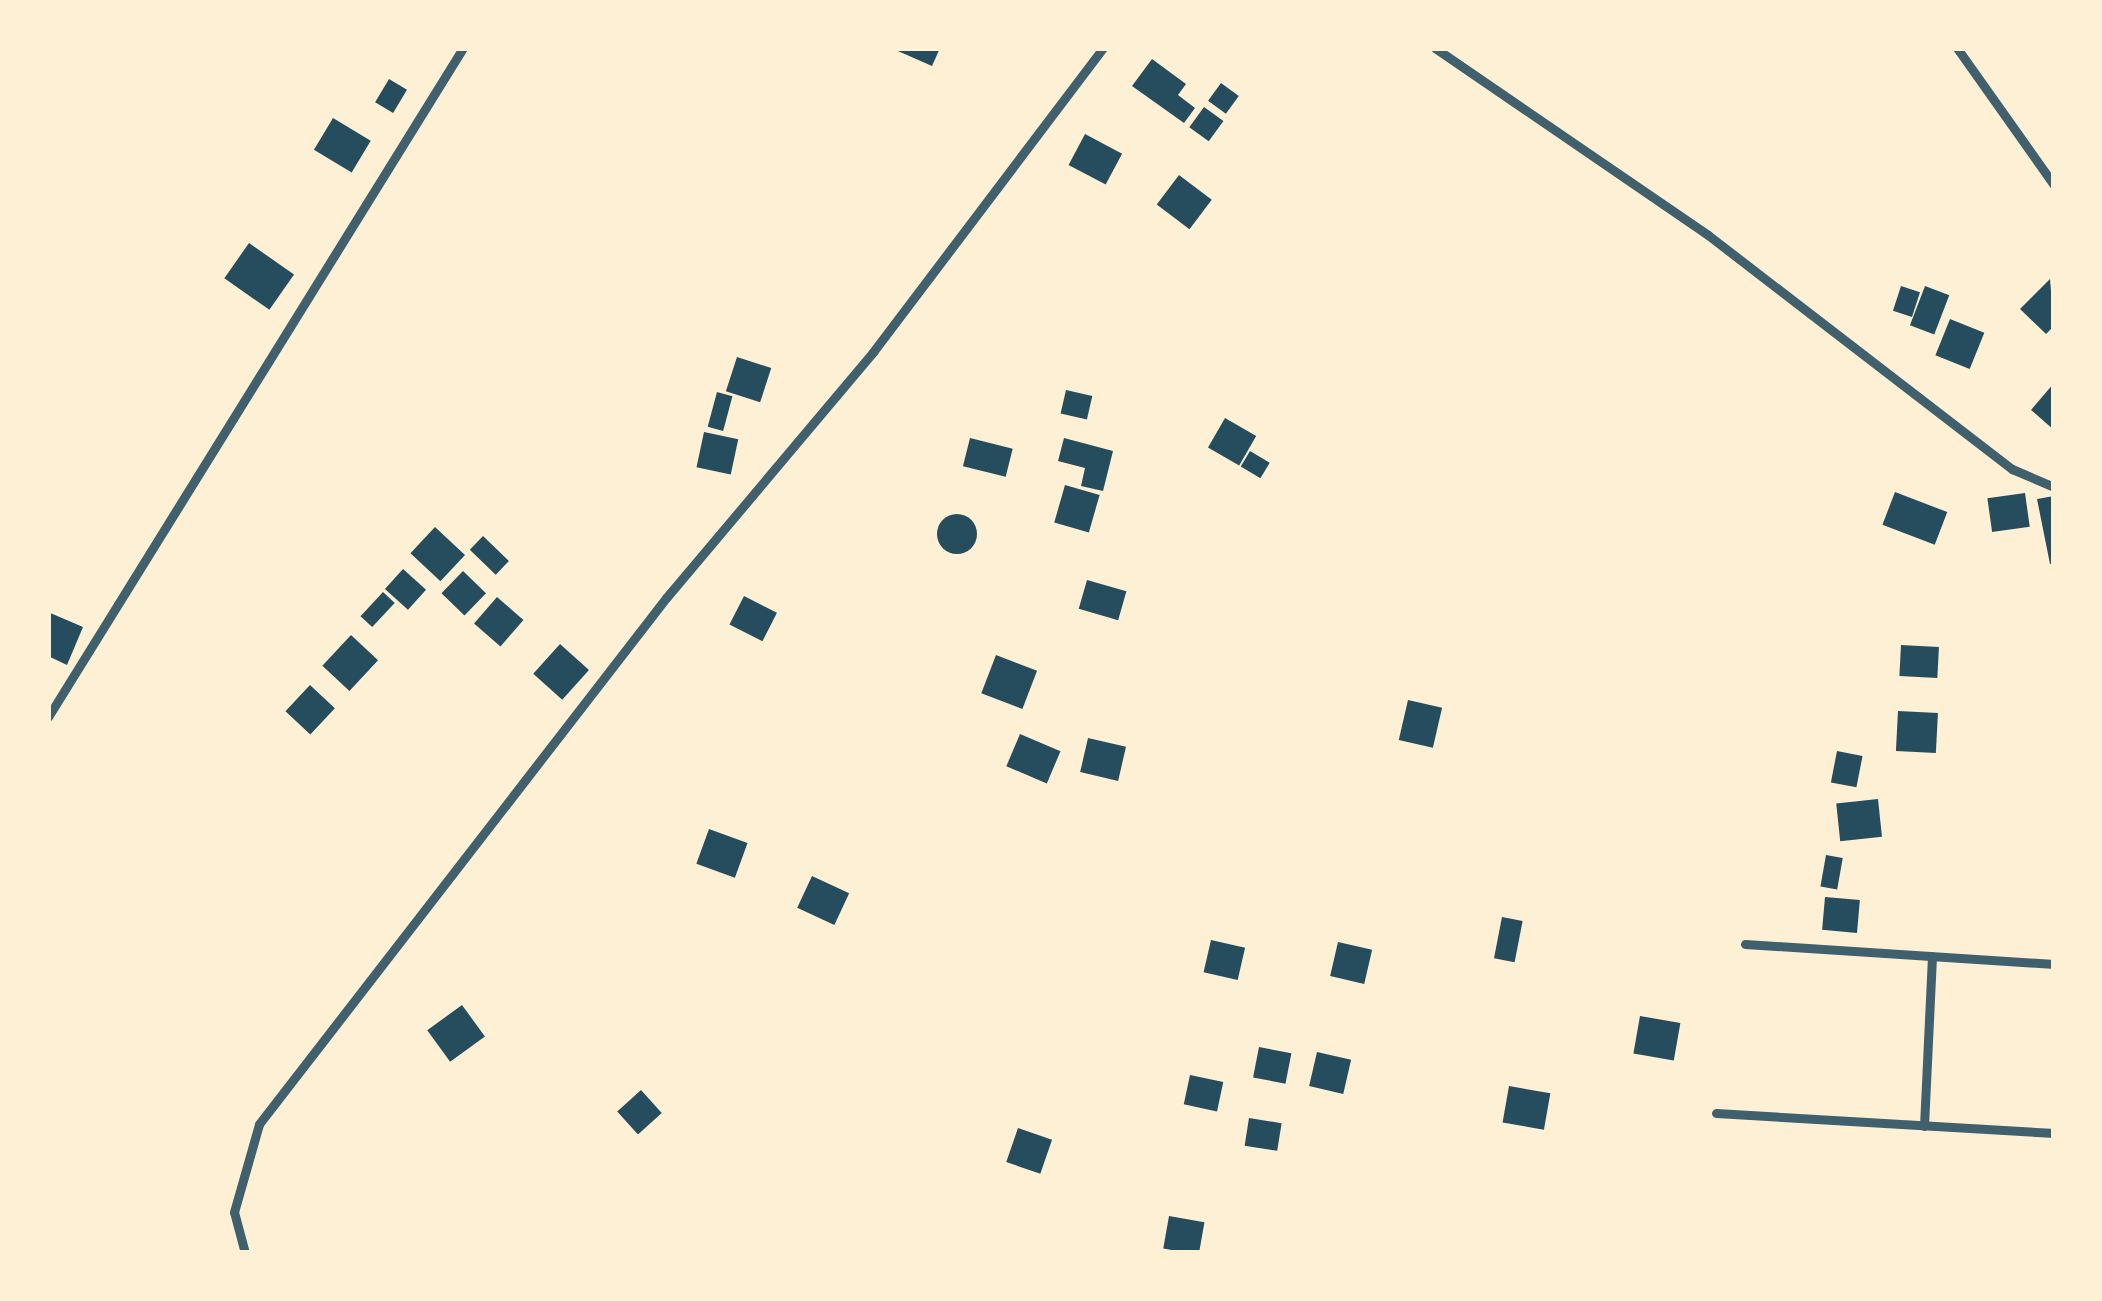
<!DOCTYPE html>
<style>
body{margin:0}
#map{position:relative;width:2102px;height:1301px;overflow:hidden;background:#fdf0d5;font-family:Lato,sans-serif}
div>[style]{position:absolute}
.building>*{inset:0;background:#264d5e;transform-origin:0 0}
.round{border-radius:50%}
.minor>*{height:9px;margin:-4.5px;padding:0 4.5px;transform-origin:4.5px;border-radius:4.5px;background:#3f606c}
span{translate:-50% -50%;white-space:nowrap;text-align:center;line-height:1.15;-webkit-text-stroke:10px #fdf0d5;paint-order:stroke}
.frame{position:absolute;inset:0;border:51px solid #fdf0d5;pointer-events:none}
</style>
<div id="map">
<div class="building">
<i style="clip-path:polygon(891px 48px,940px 48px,932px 66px)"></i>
<i style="clip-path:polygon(1152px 59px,1186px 84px,1178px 95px,1195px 108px,1184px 123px,1132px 86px)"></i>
<i style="left:389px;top:79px;width:21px;height:27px;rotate:31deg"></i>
<i style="left:1221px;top:83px;width:22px;height:22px;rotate:36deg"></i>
<i style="left:1204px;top:107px;width:24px;height:25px;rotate:36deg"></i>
<i style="left:333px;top:118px;width:44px;height:37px;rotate:31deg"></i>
<i style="left:1085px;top:134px;width:42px;height:35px;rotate:28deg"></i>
<i style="left:1179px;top:175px;width:41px;height:37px;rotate:37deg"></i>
<i style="left:249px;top:243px;width:55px;height:43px;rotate:35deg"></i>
<i style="clip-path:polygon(2050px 279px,2054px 326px,2046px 334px,2020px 309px)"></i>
<i style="left:1901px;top:286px;width:20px;height:26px;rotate:18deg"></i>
<i style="left:1925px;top:286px;width:26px;height:42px;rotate:21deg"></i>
<i style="left:1950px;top:319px;width:37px;height:39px;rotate:22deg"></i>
<i style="left:737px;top:357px;width:36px;height:36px;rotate:18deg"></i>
<i style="clip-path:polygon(2054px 383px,2054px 430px,2031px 410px)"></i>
<i style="left:1066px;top:390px;width:27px;height:24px;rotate:13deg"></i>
<i style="left:717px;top:392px;width:16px;height:36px;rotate:15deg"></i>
<i style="left:1225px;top:418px;width:36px;height:34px;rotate:30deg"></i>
<i style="left:704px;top:432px;width:35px;height:36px;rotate:12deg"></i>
<i style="left:970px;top:438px;width:44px;height:29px;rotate:14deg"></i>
<i style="clip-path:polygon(1064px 438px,1113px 451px,1103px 491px,1081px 486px,1085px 468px,1058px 461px)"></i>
<i style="left:1250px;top:451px;width:23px;height:18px;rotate:31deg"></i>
<i style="left:1065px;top:485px;width:36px;height:39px;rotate:16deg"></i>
<i style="left:1895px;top:492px;width:56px;height:35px;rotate:21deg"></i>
<i style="left:2025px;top:493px;width:34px;height:38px;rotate:82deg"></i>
<i style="clip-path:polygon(2054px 496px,2054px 563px,2050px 564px,2037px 499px)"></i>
<i class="round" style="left:937px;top:514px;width:40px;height:40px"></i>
<i style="left:435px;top:527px;width:41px;height:36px;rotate:43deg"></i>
<i style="left:483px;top:536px;width:36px;height:19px;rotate:44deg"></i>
<i style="left:403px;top:569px;width:31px;height:27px;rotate:42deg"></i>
<i style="left:463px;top:571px;width:32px;height:31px;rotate:44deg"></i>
<i style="left:1087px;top:580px;width:41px;height:30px;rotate:16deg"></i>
<i style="left:383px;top:592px;width:16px;height:33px;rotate:43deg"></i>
<i style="left:744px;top:596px;width:37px;height:32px;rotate:27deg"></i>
<i style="left:497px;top:597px;width:35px;height:35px;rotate:41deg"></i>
<i style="clip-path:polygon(48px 612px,83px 627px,67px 665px,48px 656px)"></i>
<i style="left:351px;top:635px;width:37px;height:42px;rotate:43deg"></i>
<i style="left:560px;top:644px;width:39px;height:40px;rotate:42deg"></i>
<i style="left:1901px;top:645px;width:38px;height:31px;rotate:3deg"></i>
<i style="left:996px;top:655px;width:44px;height:41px;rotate:21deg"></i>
<i style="left:310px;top:685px;width:34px;height:36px;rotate:43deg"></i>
<i style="left:1408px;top:700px;width:35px;height:41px;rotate:13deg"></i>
<i style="left:1898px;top:711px;width:40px;height:40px;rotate:3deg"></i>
<i style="left:1020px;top:734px;width:44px;height:35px;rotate:23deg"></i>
<i style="left:1088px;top:738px;width:39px;height:35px;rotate:13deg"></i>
<i style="left:1837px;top:751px;width:26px;height:32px;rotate:11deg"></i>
<i style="left:1878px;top:799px;width:38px;height:42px;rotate:84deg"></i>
<i style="left:709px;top:829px;width:41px;height:37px;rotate:20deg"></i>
<i style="left:1826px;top:855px;width:17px;height:32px;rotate:10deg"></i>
<i style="left:812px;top:876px;width:41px;height:35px;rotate:25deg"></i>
<i style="left:1825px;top:897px;width:35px;height:33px;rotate:5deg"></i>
<i style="left:1502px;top:917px;width:21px;height:42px;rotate:11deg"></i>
<i style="left:1211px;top:940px;width:35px;height:33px;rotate:13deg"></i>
<i style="left:1338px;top:942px;width:35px;height:35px;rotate:13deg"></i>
<i style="left:462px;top:1005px;width:39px;height:43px;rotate:54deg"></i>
<i style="left:1640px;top:1016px;width:41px;height:38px;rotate:10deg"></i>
<i style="left:1259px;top:1047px;width:33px;height:31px;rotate:11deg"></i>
<i style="left:1317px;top:1052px;width:35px;height:35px;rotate:13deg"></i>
<i style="left:1190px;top:1075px;width:34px;height:30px;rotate:12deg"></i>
<i style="left:1509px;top:1086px;width:42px;height:37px;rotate:10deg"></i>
<i style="left:641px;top:1090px;width:31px;height:32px;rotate:48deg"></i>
<i style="left:1249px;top:1118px;width:33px;height:28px;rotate:9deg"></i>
<i style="left:1018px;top:1128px;width:36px;height:36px;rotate:19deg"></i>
<i style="left:1169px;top:1216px;width:36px;height:33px;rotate:10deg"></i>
</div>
<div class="minor">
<i style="left:1435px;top:48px;width:331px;rotate:34.4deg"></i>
<i style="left:1708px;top:235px;width:384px;rotate:37.6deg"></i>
<i style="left:2012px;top:469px;width:46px;rotate:23.2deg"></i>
<i style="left:1957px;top:48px;width:168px;rotate:54.7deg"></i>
<i style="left:48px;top:717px;width:787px;rotate:-58.19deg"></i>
<i style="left:1745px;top:944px;width:310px;rotate:3.7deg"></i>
<i style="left:1716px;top:1113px;width:339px;rotate:3.4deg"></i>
<i style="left:1924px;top:1126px;width:170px;rotate:-87.3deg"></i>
<i style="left:245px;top:1253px;width:42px;rotate:-105deg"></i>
<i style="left:234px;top:1212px;width:91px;rotate:-74.1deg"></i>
<i style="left:259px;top:1124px;width:665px;rotate:-52.27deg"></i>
<i style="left:666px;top:598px;width:322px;rotate:-49.9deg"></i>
<i style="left:873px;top:352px;width:381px;rotate:-52.9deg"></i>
</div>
<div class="frame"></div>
</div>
